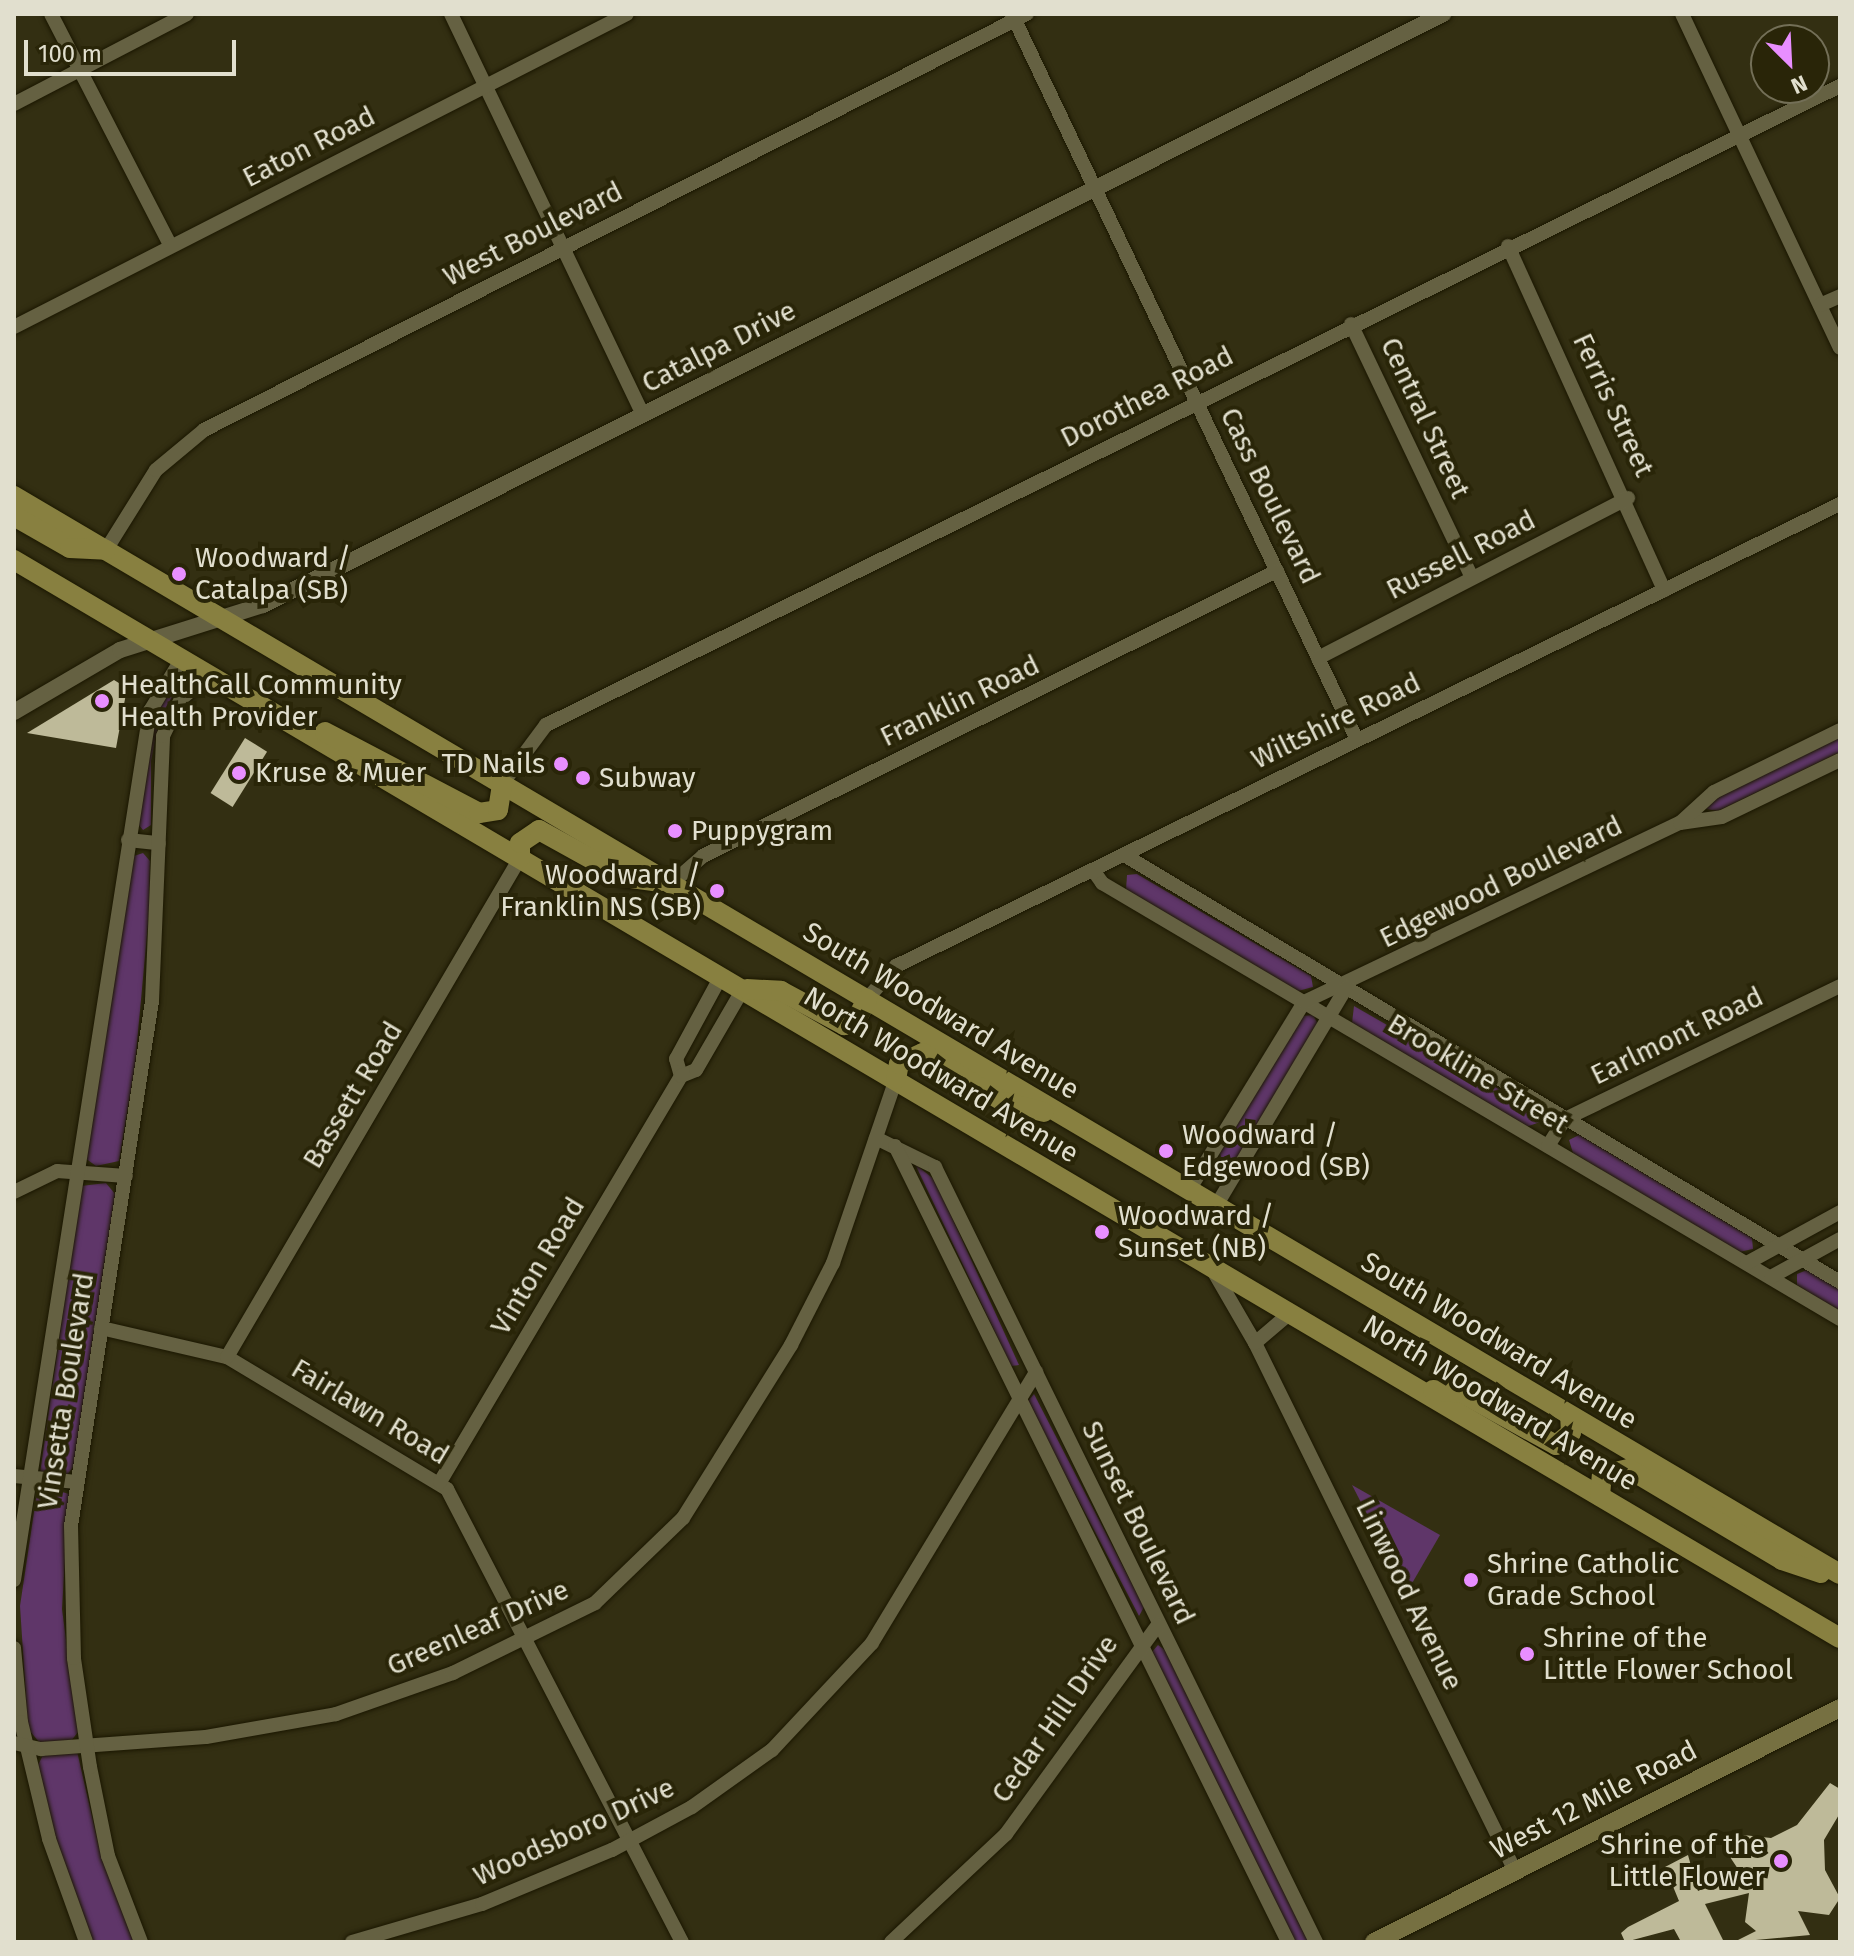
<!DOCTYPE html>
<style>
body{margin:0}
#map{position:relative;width:1854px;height:1956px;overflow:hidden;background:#332f12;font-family:"Fira Sans",sans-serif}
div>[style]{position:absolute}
.green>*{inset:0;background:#5f3669}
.building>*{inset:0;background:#beba99;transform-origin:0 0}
.roads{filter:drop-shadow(0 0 2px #1b1700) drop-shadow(0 0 2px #1b1700)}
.minor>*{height:14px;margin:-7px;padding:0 7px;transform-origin:7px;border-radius:7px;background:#656142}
.tertiary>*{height:16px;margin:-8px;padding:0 8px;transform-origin:8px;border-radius:8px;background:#656142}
.secondary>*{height:18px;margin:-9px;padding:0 9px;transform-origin:9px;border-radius:9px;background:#767041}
.primary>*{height:20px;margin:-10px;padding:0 10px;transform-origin:10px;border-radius:10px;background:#888040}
.dots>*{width:22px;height:22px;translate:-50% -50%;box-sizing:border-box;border:4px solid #292508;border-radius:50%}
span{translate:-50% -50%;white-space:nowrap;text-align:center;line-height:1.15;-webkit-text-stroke:8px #292508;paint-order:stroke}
.street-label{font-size:28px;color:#e1dfce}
.poi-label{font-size:28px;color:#e1dfce}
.left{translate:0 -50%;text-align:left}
.right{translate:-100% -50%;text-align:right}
.frame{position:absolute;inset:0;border:16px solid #e1dfce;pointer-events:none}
.north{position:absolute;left:1750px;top:24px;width:80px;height:80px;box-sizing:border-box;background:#292508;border:2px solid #736f57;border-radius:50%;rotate:156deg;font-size:22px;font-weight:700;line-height:32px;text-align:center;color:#e1dfce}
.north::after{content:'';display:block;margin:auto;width:28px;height:36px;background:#e88eff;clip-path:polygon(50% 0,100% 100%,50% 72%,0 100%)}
.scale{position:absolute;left:24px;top:40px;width:212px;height:36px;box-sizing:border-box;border:4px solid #e1dfce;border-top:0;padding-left:10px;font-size:24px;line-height:28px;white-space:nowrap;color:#e1dfce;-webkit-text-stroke:6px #292508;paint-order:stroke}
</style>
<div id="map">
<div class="green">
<i style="clip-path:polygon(167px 694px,172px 697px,160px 717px,151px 761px,151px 825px,143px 830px,138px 824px,157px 708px)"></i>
<i style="clip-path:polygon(1840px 737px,1840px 752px,1718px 811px,1706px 809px,1708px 801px)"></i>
<i style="clip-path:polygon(143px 853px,150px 861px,149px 913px,135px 1065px,119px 1161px,96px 1166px,85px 1158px,134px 856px)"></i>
<i style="clip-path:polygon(1137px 874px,1311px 976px,1313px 987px,1298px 991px,1126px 890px,1127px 875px)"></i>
<i style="clip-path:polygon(1354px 1006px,1535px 1110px,1540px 1122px,1526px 1127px,1352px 1023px)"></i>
<i style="clip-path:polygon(1313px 1015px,1318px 1024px,1236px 1161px,1223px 1165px,1220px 1153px,1301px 1016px)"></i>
<i style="clip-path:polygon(1579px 1135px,1752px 1238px,1753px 1249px,1739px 1252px,1573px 1153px,1569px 1140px)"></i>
<i style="clip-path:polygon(915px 1164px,935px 1180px,1019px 1365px,1011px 1366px)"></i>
<i style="clip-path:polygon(106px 1183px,115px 1194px,73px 1467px,67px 1475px,40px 1473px,81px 1186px)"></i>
<i style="clip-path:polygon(1807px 1270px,1840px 1290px,1840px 1312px,1797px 1285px,1797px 1274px)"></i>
<i style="clip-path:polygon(1034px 1394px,1144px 1607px,1139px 1616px,1027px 1402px)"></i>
<i style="clip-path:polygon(38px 1485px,69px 1494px,62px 1609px,78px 1732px,71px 1741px,40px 1743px,28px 1729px,20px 1606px)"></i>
<i style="clip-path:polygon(1352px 1485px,1440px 1535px,1407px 1592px)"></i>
<i style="clip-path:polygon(1158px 1645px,1165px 1650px,1309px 1942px,1293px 1942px,1151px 1653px)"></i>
<i style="clip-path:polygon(77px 1751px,99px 1847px,135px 1942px,90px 1942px,63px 1869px,36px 1769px,43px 1755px)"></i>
</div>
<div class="building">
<i style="clip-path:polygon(114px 680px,127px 688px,116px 748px,27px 733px)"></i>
<i style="left:245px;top:738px;width:26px;height:65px;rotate:32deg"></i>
<i style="clip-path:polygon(1830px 1783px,1840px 1789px,1840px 1813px,1824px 1840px,1825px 1870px,1840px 1898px,1829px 1915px,1798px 1911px,1810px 1935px,1734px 1942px,1756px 1931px,1745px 1922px,1749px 1893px,1705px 1904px,1724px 1942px,1680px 1940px,1674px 1929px,1625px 1942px,1621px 1933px,1628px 1927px,1679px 1901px,1665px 1867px,1688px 1855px,1698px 1891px,1740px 1872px,1730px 1857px,1743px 1835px,1771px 1838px,1797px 1825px)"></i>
</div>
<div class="roads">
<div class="minor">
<i style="left:51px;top:14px;width:261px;rotate:62.7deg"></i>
<i style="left:451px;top:14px;width:444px;rotate:64.4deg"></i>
<i style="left:1012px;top:14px;width:804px;rotate:64.58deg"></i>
<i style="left:1682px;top:14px;width:369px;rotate:64.7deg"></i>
<i style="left:14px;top:104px;width:195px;rotate:-27.5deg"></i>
<i style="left:1508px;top:246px;width:378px;rotate:65.6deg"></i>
<i style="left:1820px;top:305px;width:22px;rotate:-24deg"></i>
<i style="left:1351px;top:324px;width:281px;rotate:64.5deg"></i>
<i style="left:14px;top:327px;width:688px;rotate:-27.05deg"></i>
<i style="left:106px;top:550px;width:94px;rotate:-58deg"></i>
<i style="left:156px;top:470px;width:62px;rotate:-39.8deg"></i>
<i style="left:204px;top:430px;width:922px;rotate:-26.82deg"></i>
<i style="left:1318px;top:658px;width:349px;rotate:-27.3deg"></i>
<i style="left:502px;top:784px;width:74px;rotate:-53.3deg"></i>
<i style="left:546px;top:725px;width:1443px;rotate:-26.28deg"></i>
<i style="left:1680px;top:823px;width:42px;rotate:-8.1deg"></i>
<i style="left:1722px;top:817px;width:131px;rotate:-25.8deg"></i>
<i style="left:128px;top:840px;width:31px;rotate:6deg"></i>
<i style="left:1124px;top:855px;width:834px;rotate:30.81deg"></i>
<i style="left:1093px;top:870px;width:16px;rotate:55deg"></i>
<i style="left:1102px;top:883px;width:857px;rotate:30.57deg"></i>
<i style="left:671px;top:884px;width:43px;rotate:-41.2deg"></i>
<i style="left:703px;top:856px;width:641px;rotate:-26.41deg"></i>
<i style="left:867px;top:999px;width:44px;rotate:-48.7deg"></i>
<i style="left:896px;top:966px;width:1051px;rotate:-26.08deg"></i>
<i style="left:681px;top:1076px;width:18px;rotate:-106deg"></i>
<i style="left:676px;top:1059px;width:94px;rotate:-61.5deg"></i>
<i style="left:876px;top:1138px;width:66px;rotate:26.2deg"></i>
<i style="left:935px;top:1167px;width:864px;rotate:63.82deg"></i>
<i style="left:895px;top:1146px;width:888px;rotate:63.72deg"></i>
<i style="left:1548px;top:1146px;width:32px;rotate:-58deg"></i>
<i style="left:1565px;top:1119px;width:305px;rotate:-25.8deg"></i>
<i style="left:1189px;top:1190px;width:220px;rotate:-58.5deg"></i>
<i style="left:1304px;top:1002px;width:416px;rotate:-25.5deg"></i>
<i style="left:1680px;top:823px;width:46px;rotate:-42.4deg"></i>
<i style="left:1714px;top:792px;width:140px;rotate:-26.2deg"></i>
<i style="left:14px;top:1192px;width:48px;rotate:-26deg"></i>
<i style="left:57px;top:1171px;width:69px;rotate:4.1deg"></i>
<i style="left:1216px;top:1206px;width:254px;rotate:-59.2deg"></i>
<i style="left:1747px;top:1263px;width:106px;rotate:-28.7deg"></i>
<i style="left:1211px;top:1267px;width:88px;rotate:59.9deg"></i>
<i style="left:1255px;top:1343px;width:589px;rotate:63.78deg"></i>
<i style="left:1771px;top:1277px;width:79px;rotate:-28.8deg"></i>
<i style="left:101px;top:1328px;width:129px;rotate:13deg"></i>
<i style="left:227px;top:1357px;width:257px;rotate:31deg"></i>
<i style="left:447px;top:1489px;width:510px;rotate:62.58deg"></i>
<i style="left:1255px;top:1343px;width:46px;rotate:-40.6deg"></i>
<i style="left:227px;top:1357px;width:579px;rotate:-59.58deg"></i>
<i style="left:14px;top:1476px;width:63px;rotate:5.4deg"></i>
<i style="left:440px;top:1482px;width:472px;rotate:-59.3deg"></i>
<i style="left:681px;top:1076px;width:16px;rotate:-22deg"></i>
<i style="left:696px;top:1070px;width:94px;rotate:-59.9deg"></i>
<i style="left:14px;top:1580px;width:880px;rotate:-81.11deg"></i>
<i style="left:150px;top:711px;width:63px;rotate:-58.6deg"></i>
<i style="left:14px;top:1648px;width:74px;rotate:84.6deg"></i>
<i style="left:21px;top:1722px;width:120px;rotate:76.5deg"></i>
<i style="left:49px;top:1839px;width:109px;rotate:70.2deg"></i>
<i style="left:14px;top:1743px;width:28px;rotate:13deg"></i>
<i style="left:41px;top:1749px;width:165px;rotate:-4.2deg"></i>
<i style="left:206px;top:1737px;width:132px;rotate:-10deg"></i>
<i style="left:336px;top:1714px;width:124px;rotate:-19.3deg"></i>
<i style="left:453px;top:1673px;width:158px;rotate:-26.2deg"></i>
<i style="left:595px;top:1603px;width:122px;rotate:-44deg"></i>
<i style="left:683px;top:1518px;width:204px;rotate:-58deg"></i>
<i style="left:791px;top:1345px;width:92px;rotate:-62.9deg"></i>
<i style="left:833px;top:1263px;width:194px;rotate:-71.1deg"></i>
<i style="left:141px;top:1942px;width:92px;rotate:-111deg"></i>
<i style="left:108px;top:1856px;width:91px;rotate:-101.4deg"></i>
<i style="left:90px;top:1767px;width:110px;rotate:-98.4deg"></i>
<i style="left:74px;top:1658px;width:132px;rotate:-91.3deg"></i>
<i style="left:71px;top:1526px;width:531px;rotate:-81.23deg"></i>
<i style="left:152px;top:1001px;width:265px;rotate:-87.6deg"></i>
<i style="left:163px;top:736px;width:41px;rotate:-64.1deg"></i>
<i style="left:181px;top:699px;width:39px;rotate:-40deg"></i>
<i style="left:352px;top:1942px;width:135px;rotate:-16.3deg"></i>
<i style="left:482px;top:1904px;width:141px;rotate:-22.6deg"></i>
<i style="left:612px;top:1850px;width:91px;rotate:-28.3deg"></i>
<i style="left:692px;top:1807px;width:98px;rotate:-35.5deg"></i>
<i style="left:772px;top:1750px;width:146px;rotate:-46.9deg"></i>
<i style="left:872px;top:1643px;width:317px;rotate:-58.8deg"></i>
<i style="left:891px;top:1942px;width:158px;rotate:-43.2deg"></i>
<i style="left:1006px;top:1834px;width:258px;rotate:-54deg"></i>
</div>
<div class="tertiary">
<i style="left:14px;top:712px;width:123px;rotate:-30.3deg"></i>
<i style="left:120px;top:650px;width:150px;rotate:-17.5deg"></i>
<i style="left:263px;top:605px;width:1320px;rotate:-26.6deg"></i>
</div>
<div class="secondary">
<i style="left:1374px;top:1942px;width:521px;rotate:-26.66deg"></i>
</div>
<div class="primary">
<i style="left:14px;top:496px;width:2120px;rotate:30.56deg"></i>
<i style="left:14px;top:516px;width:64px;rotate:29.7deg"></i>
<i style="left:70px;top:548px;width:36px;rotate:3deg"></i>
<i style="left:14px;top:560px;width:2120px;rotate:30.56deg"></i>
<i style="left:325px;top:732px;width:174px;rotate:27.7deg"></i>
<i style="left:479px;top:813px;width:19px;rotate:-9deg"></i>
<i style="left:498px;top:810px;width:26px;rotate:-81deg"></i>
<i style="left:520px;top:858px;width:15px;rotate:-90deg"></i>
<i style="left:520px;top:843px;width:23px;rotate:-34deg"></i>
<i style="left:539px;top:830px;width:97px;rotate:28.9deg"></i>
<i style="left:624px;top:877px;width:35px;rotate:8deg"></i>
<i style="left:747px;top:989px;width:34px;rotate:3deg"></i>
<i style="left:781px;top:991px;width:72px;rotate:28.4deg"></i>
<i style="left:844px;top:1025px;width:11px;rotate:-15deg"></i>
<i style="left:855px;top:1022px;width:26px;rotate:-62deg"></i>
<i style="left:896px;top:1079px;width:15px;rotate:-79deg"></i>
<i style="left:899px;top:1064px;width:26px;rotate:-25deg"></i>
<i style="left:923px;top:1053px;width:95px;rotate:31.2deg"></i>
<i style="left:1004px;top:1102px;width:41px;rotate:14deg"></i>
<i style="left:1433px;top:1390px;width:29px;rotate:6deg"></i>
<i style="left:1462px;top:1393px;width:107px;rotate:29deg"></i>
<i style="left:1556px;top:1445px;width:19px;rotate:-39deg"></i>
<i style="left:1571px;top:1433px;width:17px;rotate:-93deg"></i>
<i style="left:1600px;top:1496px;width:21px;rotate:-85deg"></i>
<i style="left:1602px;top:1475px;width:28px;rotate:-13deg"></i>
<i style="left:1629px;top:1469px;width:178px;rotate:30.7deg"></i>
<i style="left:1782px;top:1560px;width:41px;rotate:18.4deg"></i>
</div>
</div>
<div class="dots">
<i style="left:179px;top:574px;background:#e88eff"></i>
<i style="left:102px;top:701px;background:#e88eff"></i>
<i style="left:561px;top:764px;background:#e88eff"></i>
<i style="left:239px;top:773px;background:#e88eff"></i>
<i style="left:583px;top:778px;background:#e88eff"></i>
<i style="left:675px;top:831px;background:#e88eff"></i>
<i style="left:717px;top:891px;background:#e88eff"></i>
<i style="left:1166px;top:1151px;background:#e88eff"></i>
<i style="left:1102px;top:1232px;background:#e88eff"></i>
<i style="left:1471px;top:1580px;background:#e88eff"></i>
<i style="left:1527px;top:1654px;background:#e88eff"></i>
<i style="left:1781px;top:1861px;background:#e88eff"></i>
</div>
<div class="street-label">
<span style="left:309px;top:147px;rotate:-27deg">Eaton Road</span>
<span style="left:533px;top:234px;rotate:-27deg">West Boulevard</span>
<span style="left:719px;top:347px;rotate:-27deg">Catalpa Drive</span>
<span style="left:1147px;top:397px;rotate:-27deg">Dorothea Road</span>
<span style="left:1613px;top:405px;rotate:65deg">Ferris Street</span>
<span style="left:1425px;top:418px;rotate:65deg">Central Street</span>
<span style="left:1270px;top:496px;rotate:64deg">Cass Boulevard</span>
<span style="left:1461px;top:555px;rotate:-27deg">Russell Road</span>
<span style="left:960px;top:701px;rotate:-26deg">Franklin Road</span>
<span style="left:1336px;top:721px;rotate:-26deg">Wiltshire Road</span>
<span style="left:1501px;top:882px;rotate:-26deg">Edgewood Boulevard</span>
<span style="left:941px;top:1011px;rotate:31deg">South Woodward Avenue</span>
<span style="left:1677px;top:1036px;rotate:-26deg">Earlmont Road</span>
<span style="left:1478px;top:1074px;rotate:31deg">Brookline Street</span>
<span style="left:941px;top:1075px;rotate:31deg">North Woodward Avenue</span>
<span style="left:353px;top:1095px;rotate:-59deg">Bassett Road</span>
<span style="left:538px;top:1266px;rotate:-59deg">Vinton Road</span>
<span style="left:1499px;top:1341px;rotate:31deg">South Woodward Avenue</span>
<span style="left:66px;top:1391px;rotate:-81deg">Vinsetta Boulevard</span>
<span style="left:1500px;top:1403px;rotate:31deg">North Woodward Avenue</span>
<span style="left:370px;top:1412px;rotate:31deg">Fairlawn Road</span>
<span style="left:1138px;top:1523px;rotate:64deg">Sunset Boulevard</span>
<span style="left:1409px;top:1595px;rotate:64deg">Linwood Avenue</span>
<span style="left:478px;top:1628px;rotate:-24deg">Greenleaf Drive</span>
<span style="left:1055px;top:1719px;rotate:-55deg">Cedar Hill Drive</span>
<span style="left:1594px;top:1800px;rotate:-27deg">West 12 Mile Road</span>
<span style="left:574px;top:1832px;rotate:-25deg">Woodsboro Drive</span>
</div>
<div class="poi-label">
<span class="left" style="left:195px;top:574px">Woodward /<br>Catalpa (SB)</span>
<span class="left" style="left:120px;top:701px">HealthCall Community<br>Health Provider</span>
<span class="right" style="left:545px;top:764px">TD Nails</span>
<span class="left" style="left:255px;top:773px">Kruse &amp; Muer</span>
<span class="left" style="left:599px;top:778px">Subway</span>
<span class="left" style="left:691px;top:831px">Puppygram</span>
<span class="right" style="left:701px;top:891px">Woodward /<br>Franklin NS (SB)</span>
<span class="left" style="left:1182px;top:1151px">Woodward /<br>Edgewood (SB)</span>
<span class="left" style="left:1118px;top:1232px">Woodward /<br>Sunset (NB)</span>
<span class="left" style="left:1487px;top:1580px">Shrine Catholic<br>Grade School</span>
<span class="left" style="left:1543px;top:1654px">Shrine of the<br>Little Flower School</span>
<span class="right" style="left:1765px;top:1861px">Shrine of the<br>Little Flower</span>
</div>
<div class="frame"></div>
<div class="north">N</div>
<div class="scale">100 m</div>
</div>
